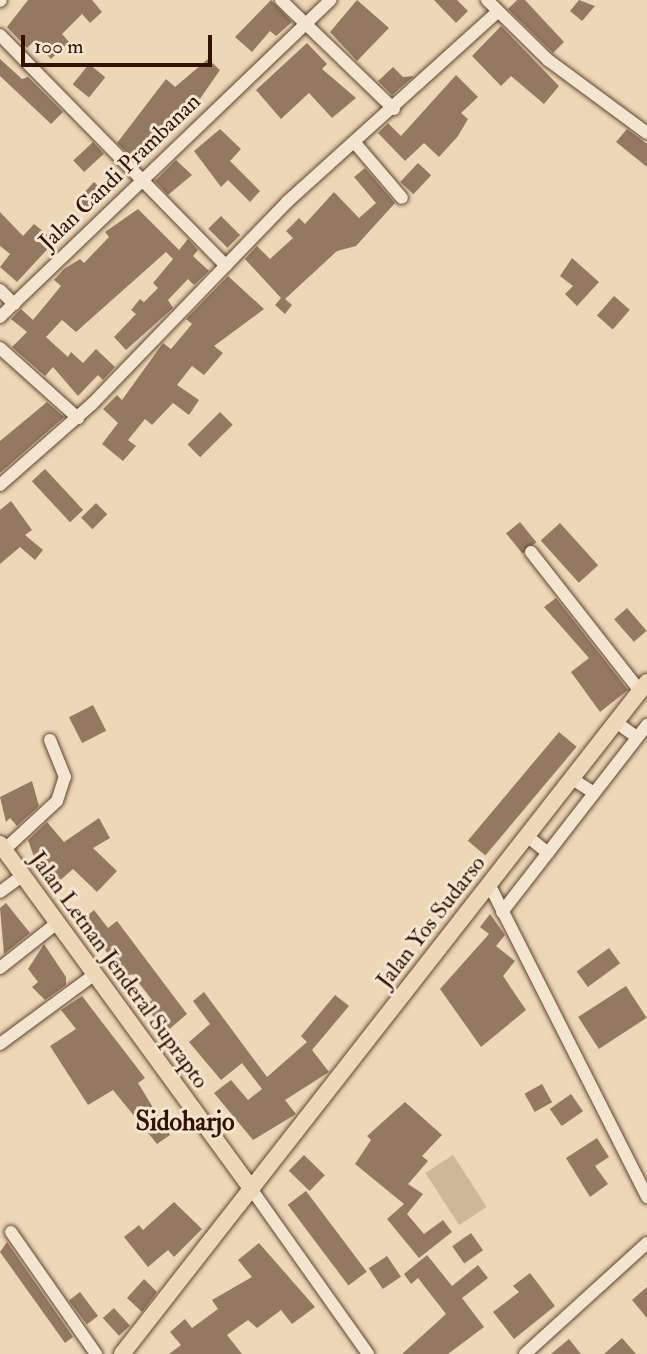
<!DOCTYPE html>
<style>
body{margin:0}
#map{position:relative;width:647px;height:1354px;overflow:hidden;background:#eed7b7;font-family:"IM FELL Double Pica",serif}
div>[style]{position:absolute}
.green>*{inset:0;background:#ceb698;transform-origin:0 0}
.building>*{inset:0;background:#947961;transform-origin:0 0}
.roads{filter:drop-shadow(0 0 2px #614430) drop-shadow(0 0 2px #614430)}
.minor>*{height:12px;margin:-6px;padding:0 6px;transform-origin:6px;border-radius:6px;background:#f4e5d0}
.major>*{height:16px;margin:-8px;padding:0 8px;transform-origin:8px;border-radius:8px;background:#eed7b7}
span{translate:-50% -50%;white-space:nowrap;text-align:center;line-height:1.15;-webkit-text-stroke:6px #f4e5d0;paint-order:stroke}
.street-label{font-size:23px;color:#321303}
.quarter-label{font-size:26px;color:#321303;font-weight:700}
.scale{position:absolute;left:21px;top:35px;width:191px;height:32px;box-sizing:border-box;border:4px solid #321303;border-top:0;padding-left:9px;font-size:21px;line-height:24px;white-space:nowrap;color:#321303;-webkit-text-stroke:5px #f4e5d0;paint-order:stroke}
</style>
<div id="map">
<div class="green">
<i style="left:453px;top:1155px;width:62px;height:33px;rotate:57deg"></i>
</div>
<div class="building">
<i style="clip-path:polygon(28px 0,92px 0,102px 12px,90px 23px,82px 14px,62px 34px,69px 42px,51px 59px,34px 41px,27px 48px,7px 27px)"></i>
<i style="clip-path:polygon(271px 0,292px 22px,276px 36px,270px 31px,252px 52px,235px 37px)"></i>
<i style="clip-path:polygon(357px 0,389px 28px,357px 61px,330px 32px)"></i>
<i style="clip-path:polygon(434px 0,457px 0,468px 11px,456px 23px)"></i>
<i style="clip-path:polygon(517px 0,525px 0,564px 42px,553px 53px,508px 9px)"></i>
<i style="clip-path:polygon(579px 0,595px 6px,582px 21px,570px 11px)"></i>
<i style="clip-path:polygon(501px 26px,559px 86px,544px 104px,511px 76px,501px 86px,472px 56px)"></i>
<i style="clip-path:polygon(307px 43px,327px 64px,322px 69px,356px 98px,332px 118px,309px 93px,281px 119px,256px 90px)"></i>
<i style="clip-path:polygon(0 59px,22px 79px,28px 77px,63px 112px,51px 124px,0 76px)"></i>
<i style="clip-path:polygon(208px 59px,220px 70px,195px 106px,138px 163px,117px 143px,166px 79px,175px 87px)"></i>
<i style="left:89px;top:64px;width:21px;height:26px;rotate:39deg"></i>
<i style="clip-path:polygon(393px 67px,403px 77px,414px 76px,392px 95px,378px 81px)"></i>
<i style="clip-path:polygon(456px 75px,478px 97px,461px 113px,468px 119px,458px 136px,439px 157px,424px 143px,405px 161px,378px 133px,388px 123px,401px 136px)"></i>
<i style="clip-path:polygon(220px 129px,241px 149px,230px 161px,260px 191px,250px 202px,228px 180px,221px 187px,194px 151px)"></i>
<i style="clip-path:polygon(627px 129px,647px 144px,647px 167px,616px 142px)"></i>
<i style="left:93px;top:142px;width:16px;height:27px;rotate:47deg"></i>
<i style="clip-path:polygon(176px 160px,192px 175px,168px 195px,155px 181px)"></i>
<i style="left:418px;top:163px;width:18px;height:26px;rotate:43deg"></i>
<i style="clip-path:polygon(365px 168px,395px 203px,356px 246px,337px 251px,285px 299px,292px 305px,285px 314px,275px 305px,281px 298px,245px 259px,257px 246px,270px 259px,293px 238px,286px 231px,299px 218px,305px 224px,334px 192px,359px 218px,376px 203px,354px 177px)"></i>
<i style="left:94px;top:182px;width:18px;height:29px;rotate:43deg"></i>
<i style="clip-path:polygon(138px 209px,179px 250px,188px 239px,198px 250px,193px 256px,209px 271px,194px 285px,188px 279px,168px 300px,173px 308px,126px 350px,114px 337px,136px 314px,131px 310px,140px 299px,144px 302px,158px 288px,153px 283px,173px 259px,166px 252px,76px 332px,62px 320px,46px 337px,68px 357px,71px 352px,83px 363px,96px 349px,115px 367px,103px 380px,98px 375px,78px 396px,53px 367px,45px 376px,12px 347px,27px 332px,11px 319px,21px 309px,33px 320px,61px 286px,54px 280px,64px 269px,80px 259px,84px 263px,109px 237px,105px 232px)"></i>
<i style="clip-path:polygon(0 212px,23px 236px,34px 224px,55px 241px,17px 282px,0 267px,10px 254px,0 246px)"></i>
<i style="left:221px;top:216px;width:27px;height:18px;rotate:45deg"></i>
<i style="clip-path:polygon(572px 258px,599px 282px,577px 306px,565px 294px,573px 286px,560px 276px)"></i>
<i style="clip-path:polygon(228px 276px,264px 309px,214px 346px,223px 353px,204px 375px,192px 366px,177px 385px,199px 400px,189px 415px,173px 403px,152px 425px,145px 419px,128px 440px,136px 446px,123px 461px,102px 444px,118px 423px,103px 409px,117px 395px,122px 400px,163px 343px,171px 349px,192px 324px,186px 319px)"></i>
<i style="left:614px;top:296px;width:21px;height:26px;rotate:41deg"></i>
<i style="clip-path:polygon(47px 402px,64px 417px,0 473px,0 441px)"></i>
<i style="left:220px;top:412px;width:18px;height:46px;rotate:45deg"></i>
<i style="left:45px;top:469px;width:56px;height:18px;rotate:47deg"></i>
<i style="clip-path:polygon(11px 501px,32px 530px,25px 535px,43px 550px,35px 560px,20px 547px,0 564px,0 510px)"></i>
<i style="left:96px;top:503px;width:16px;height:21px;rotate:45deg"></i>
<i style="left:520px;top:522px;width:26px;height:18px;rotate:51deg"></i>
<i style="left:560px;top:523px;width:57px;height:26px;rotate:48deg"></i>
<i style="clip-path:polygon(556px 598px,628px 690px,600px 712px,571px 672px,589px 658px,544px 607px)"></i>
<i style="left:627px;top:608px;width:30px;height:17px;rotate:49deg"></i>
<i style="left:93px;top:705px;width:29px;height:27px;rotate:63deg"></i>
<i style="left:559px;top:732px;width:23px;height:142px;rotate:40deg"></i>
<i style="clip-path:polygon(32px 781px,39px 806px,17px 826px,10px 818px,6px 822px,0 797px)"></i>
<i style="clip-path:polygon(99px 818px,110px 838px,93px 848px,117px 871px,97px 892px,73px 869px,56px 884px,35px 860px,28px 840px,47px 822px,64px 842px)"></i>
<i style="clip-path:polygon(6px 903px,30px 933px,4px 954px,0 908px)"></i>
<i style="clip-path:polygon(94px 910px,108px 928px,117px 921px,187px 1014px,166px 1032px,145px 1006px,152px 1000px,132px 974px,125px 979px,93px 932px,88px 937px,78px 924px)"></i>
<i style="clip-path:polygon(490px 914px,505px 935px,496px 946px,515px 961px,503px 976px,526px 1010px,481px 1047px,440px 989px,489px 934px,480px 927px)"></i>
<i style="clip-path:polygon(44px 944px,66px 977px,66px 985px,45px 1000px,32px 987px,38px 982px,28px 969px)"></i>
<i style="left:609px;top:948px;width:19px;height:40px;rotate:54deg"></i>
<i style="left:626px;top:986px;width:38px;height:57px;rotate:57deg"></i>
<i style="clip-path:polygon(204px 992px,267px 1077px,307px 1042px,301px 1036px,335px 995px,349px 1006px,312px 1050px,329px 1072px,285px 1100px,296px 1114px,253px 1140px,214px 1093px,231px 1080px,248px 1100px,262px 1089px,242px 1063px,221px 1080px,189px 1042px,210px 1024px,193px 1001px)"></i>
<i style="clip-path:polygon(82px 996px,145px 1078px,138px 1083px,170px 1135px,157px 1144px,113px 1090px,88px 1105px,50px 1046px,76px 1029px,61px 1010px)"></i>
<i style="left:542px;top:1084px;width:21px;height:20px;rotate:61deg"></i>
<i style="left:571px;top:1094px;width:21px;height:26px;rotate:55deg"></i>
<i style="clip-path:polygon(405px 1102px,442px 1135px,422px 1156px,428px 1161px,408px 1184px,423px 1194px,407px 1214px,424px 1234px,443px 1220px,452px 1232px,419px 1258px,387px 1219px,404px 1204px,355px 1164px,371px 1140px,367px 1136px)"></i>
<i style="clip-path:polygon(597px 1138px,609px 1157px,595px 1166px,608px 1184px,590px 1197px,566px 1158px)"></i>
<i style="left:304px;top:1155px;width:29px;height:22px;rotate:44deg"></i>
<i style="left:306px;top:1191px;width:101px;height:23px;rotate:53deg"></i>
<i style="clip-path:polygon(174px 1202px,202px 1229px,174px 1257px,168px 1250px,148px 1267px,124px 1237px,139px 1225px,143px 1230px)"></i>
<i style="left:471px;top:1233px;width:21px;height:23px;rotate:55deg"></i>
<i style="clip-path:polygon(7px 1242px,73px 1337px,65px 1343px,0 1252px)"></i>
<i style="clip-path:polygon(259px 1243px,315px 1307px,292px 1324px,281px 1310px,257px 1328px,248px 1320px,227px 1335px,242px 1354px,169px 1354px,181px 1345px,170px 1332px,185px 1319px,192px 1328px,218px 1309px,212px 1300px,252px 1277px,238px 1260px)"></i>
<i style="clip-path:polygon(427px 1255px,452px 1286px,478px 1265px,488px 1278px,462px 1298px,484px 1327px,448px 1354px,402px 1354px,446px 1314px,418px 1278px,411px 1284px,404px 1274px)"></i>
<i style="left:387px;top:1256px;width:25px;height:22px;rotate:56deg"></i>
<i style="clip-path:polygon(530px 1273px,555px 1306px,514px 1339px,493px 1312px,519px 1292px,513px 1286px)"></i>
<i style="clip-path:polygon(144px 1279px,157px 1292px,142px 1312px,127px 1298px)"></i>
<i style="clip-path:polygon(647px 1287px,647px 1318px,632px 1300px)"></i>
<i style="left:80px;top:1292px;width:30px;height:14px;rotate:53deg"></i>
<i style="left:114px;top:1308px;width:24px;height:15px;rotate:48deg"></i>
<i style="clip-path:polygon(622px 1338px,636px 1354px,604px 1354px)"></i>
<i style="clip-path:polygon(569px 1339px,581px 1354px,551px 1354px)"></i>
</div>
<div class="roads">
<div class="minor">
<i style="left:281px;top:0;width:157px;rotate:44deg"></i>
<i style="left:487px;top:0;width:86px;rotate:44.5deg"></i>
<i style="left:548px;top:60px;width:123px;rotate:36.4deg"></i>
<i style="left:0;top:1px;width:1px;rotate:-45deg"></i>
<i style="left:0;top:35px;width:323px;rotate:45.6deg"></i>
<i style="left:355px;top:143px;width:72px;rotate:49.5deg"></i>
<i style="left:0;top:290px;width:20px;rotate:45deg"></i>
<i style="left:0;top:317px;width:458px;rotate:-43.8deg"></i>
<i style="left:0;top:348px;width:105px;rotate:41.9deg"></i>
<i style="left:0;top:485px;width:123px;rotate:-41.4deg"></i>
<i style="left:92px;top:404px;width:281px;rotate:-46deg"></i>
<i style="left:287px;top:202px;width:283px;rotate:-42.1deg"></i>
<i style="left:531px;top:552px;width:177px;rotate:51.9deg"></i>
<i style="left:616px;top:722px;width:26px;rotate:36deg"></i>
<i style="left:571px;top:778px;width:27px;rotate:33deg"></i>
<i style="left:527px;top:836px;width:27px;rotate:39deg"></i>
<i style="left:4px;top:850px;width:72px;rotate:-42.8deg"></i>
<i style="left:57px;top:801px;width:25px;rotate:-72deg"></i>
<i style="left:65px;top:777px;width:40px;rotate:-112deg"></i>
<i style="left:489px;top:884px;width:351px;rotate:63.2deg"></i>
<i style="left:0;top:892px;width:29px;rotate:-36deg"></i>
<i style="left:502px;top:912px;width:237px;rotate:-52.2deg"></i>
<i style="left:0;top:968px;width:73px;rotate:-38.3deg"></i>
<i style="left:0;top:1044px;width:118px;rotate:-36.4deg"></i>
<i style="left:252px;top:1190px;width:201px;rotate:54.7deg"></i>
<i style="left:11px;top:1232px;width:149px;rotate:55.1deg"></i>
<i style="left:525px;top:1354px;width:165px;rotate:-42.3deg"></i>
</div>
<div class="major">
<i style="left:0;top:844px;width:428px;rotate:53.9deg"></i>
<i style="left:122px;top:1354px;width:853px;rotate:-52deg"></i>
</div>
</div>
<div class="street-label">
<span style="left:120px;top:172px;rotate:-44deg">Jalan Candi Prambanan</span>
<span style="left:431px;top:922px;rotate:-52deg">Jalan Yos Sudarso</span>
<span style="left:119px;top:970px;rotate:54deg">Jalan Letnan Jenderal Suprapto</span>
</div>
<div class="quarter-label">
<span style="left:185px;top:1123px">Sidoharjo</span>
</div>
<div class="scale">100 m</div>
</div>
